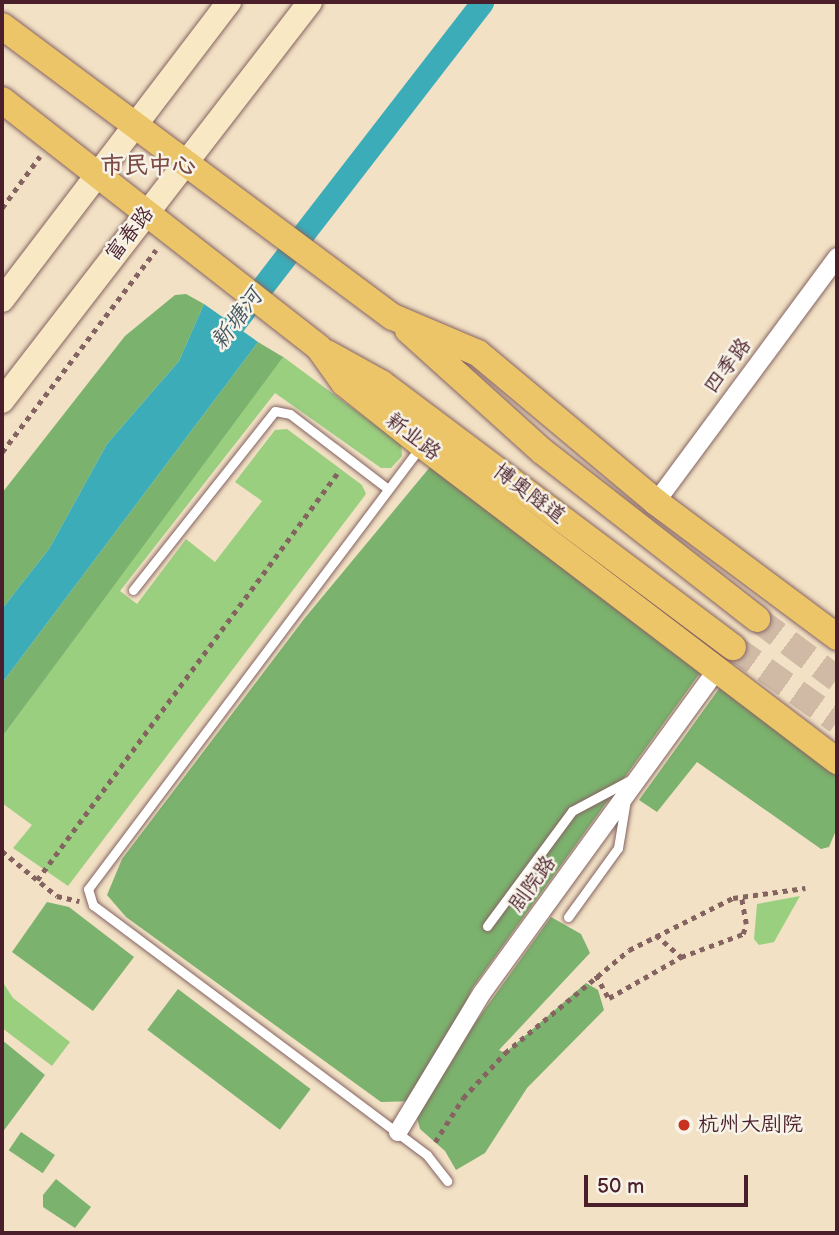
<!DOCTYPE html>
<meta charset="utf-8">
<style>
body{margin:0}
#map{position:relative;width:839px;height:1235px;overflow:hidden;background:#f2e1c5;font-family:"Balsamiq Sans","LXGW WenKai TC",sans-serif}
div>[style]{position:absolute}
.green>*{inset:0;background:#9acf80}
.forest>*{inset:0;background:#7bb26e;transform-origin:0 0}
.water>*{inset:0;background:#3bacb8}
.canal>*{height:23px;margin:-11.5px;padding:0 11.5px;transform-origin:11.5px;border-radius:11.5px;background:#3bacb8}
.primary-tunnel>*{height:26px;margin-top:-13px;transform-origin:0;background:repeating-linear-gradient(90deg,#d0baa6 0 26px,transparent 0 39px)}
.path>*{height:4.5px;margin-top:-2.25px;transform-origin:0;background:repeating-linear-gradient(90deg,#856361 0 5px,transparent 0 10px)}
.roads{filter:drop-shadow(0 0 2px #856361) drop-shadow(0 0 2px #856361)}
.service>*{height:9px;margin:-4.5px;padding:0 4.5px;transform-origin:4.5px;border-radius:4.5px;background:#fff}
.minor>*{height:18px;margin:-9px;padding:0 9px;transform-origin:9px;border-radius:9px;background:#fff}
.secondary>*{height:24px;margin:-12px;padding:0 12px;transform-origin:12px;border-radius:12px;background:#f8e8c3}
.primary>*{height:26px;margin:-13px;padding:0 13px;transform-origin:13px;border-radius:13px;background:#edc569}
.dots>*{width:19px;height:19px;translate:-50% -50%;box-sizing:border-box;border:4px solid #f7f3e8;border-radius:50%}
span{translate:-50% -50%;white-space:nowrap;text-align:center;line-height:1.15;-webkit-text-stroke:5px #f7f3e8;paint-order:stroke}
.street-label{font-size:21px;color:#4a1f2b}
.poi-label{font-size:21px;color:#4a1f2b}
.left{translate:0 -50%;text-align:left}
.water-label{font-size:23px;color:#445763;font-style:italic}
.quarter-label{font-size:24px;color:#7c4b46;font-weight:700}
.frame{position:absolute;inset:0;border:4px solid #4a1f2b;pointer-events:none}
.scale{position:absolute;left:584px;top:1175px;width:164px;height:32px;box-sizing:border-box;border:4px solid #4a1f2b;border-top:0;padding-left:9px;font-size:21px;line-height:24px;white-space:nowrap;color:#4a1f2b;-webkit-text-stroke:5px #f7f3e8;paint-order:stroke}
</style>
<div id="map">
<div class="green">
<i style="clip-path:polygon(282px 356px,401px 444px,402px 456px,391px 468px,381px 468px,275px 393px,120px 591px,137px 604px,186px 539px,215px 562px,262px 501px,235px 482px,275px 430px,287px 429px,362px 485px,366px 494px,68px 886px,13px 848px,32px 825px,2px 803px,2px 737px)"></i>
<i style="clip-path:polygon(800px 896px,774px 942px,759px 945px,754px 939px,757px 904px)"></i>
<i style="clip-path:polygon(2px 981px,13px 998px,70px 1042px,52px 1066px,2px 1028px)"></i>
</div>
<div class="forest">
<i style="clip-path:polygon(186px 294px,204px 304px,179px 361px,107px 444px,49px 549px,2px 609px,2px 493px,125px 336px,175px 295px)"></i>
<i style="clip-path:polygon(258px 342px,283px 357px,2px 737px,2px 683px)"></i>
<i style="clip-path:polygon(430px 467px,700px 673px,473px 987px,418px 1101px,381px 1102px,126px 917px,107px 895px,122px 859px,304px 619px)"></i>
<i style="clip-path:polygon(721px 686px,837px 767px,837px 828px,829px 847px,821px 849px,697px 762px,657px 812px,639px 800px)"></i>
<i style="clip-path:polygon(47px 902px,69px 907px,134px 957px,93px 1011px,12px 952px)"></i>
<i style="clip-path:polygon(551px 917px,581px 934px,590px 953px,499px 1050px,505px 1053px,586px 983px,598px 990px,604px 1010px,527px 1088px,485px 1153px,456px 1170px,445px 1151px,420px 1129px,417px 1118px,475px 1023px)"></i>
<i style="left:178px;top:989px;width:166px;height:51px;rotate:37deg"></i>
<i style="clip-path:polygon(2px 1040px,45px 1075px,2px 1133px)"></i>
<i style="left:21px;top:1132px;width:41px;height:22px;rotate:34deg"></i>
<i style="clip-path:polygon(56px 1179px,91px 1207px,75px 1228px,43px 1207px,43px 1195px)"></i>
</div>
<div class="water">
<i style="clip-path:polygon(204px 304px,258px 342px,2px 683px,2px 609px,49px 549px,107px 444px,179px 361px)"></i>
</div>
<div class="canal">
<i style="left:215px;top:348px;width:437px;rotate:-52.3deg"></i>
</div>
<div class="primary-tunnel">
<i style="left:757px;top:619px;width:100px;rotate:36.9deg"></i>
<i style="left:733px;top:647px;width:128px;rotate:35.4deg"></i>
</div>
<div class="path">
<i style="left:2px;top:208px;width:64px;rotate:-53.8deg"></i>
<i style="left:2px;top:452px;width:254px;rotate:-52.7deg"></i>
<i style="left:2px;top:851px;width:71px;rotate:39.3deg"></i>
<i style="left:57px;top:896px;width:23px;rotate:13deg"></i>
<i style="left:37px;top:880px;width:508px;rotate:-53.56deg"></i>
<i style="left:656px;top:935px;width:33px;rotate:41deg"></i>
<i style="left:596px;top:975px;width:26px;rotate:61deg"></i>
<i style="left:609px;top:998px;width:83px;rotate:-29.7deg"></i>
<i style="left:681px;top:957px;width:66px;rotate:-20.4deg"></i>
<i style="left:743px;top:934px;width:10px;rotate:-73deg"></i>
<i style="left:746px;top:924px;width:27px;rotate:-100deg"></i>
<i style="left:435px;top:1142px;width:52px;rotate:-57.5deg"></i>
<i style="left:463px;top:1098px;width:62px;rotate:-47deg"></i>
<i style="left:505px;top:1053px;width:161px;rotate:-39.7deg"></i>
<i style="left:629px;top:950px;width:116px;rotate:-26.6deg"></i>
<i style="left:733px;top:898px;width:73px;rotate:-7.9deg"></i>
</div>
<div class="roads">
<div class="service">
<i style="left:421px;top:446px;width:554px;rotate:126.93deg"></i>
<i style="left:88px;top:889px;width:17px;rotate:73deg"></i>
<i style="left:93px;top:905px;width:417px;rotate:36.8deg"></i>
<i style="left:427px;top:1155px;width:33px;rotate:52deg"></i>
<i style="left:133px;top:590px;width:228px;rotate:-51.6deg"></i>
<i style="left:275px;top:411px;width:15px;rotate:11deg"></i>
<i style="left:290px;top:414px;width:123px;rotate:37.4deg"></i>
<i style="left:568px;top:917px;width:85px;rotate:-54.1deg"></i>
<i style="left:618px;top:848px;width:50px;rotate:-80.7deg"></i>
<i style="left:487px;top:926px;width:143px;rotate:-53.5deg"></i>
<i style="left:572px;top:811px;width:68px;rotate:-28.1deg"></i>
</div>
<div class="minor">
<i style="left:656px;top:502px;width:305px;rotate:-53.5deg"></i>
<i style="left:398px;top:1132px;width:162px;rotate:-58.9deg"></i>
<i style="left:482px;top:993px;width:400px;rotate:-54deg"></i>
</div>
<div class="secondary">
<i style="left:2px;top:300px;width:375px;rotate:-52.7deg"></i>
<i style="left:2px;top:401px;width:504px;rotate:-52.33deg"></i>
</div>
<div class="primary">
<i style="left:2px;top:26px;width:487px;rotate:36.7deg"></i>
<i style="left:393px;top:317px;width:92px;rotate:23deg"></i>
<i style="left:478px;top:353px;width:232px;rotate:39.9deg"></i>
<i style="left:656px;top:502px;width:226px;rotate:36.7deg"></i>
<i style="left:2px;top:100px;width:402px;rotate:38deg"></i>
<i style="left:319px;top:348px;width:43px;rotate:54.5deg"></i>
<i style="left:344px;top:383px;width:100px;rotate:38.5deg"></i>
<i style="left:422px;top:445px;width:522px;rotate:37.29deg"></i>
<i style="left:408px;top:330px;width:181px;rotate:42.1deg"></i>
<i style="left:542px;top:451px;width:273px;rotate:38deg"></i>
<i style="left:327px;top:353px;width:62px;rotate:29.1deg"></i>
<i style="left:381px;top:383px;width:440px;rotate:36.9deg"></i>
</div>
</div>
<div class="dots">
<i style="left:684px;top:1125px;background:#c8321e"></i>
</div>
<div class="street-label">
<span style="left:130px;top:234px;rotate:-52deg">富春路</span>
<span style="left:728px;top:366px;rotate:-53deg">四季路</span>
<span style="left:413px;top:437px;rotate:38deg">新业路</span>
<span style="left:529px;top:494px;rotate:37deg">博奥隧道</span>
<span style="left:533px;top:884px;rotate:-54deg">剧院路</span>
</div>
<div class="poi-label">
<span class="left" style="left:698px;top:1125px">杭州大剧院</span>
</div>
<div class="water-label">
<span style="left:237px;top:319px;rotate:-53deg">新塘河</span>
</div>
<div class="quarter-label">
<span style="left:148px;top:166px">市民中心</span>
</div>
<div class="frame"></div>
<div class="scale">50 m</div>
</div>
